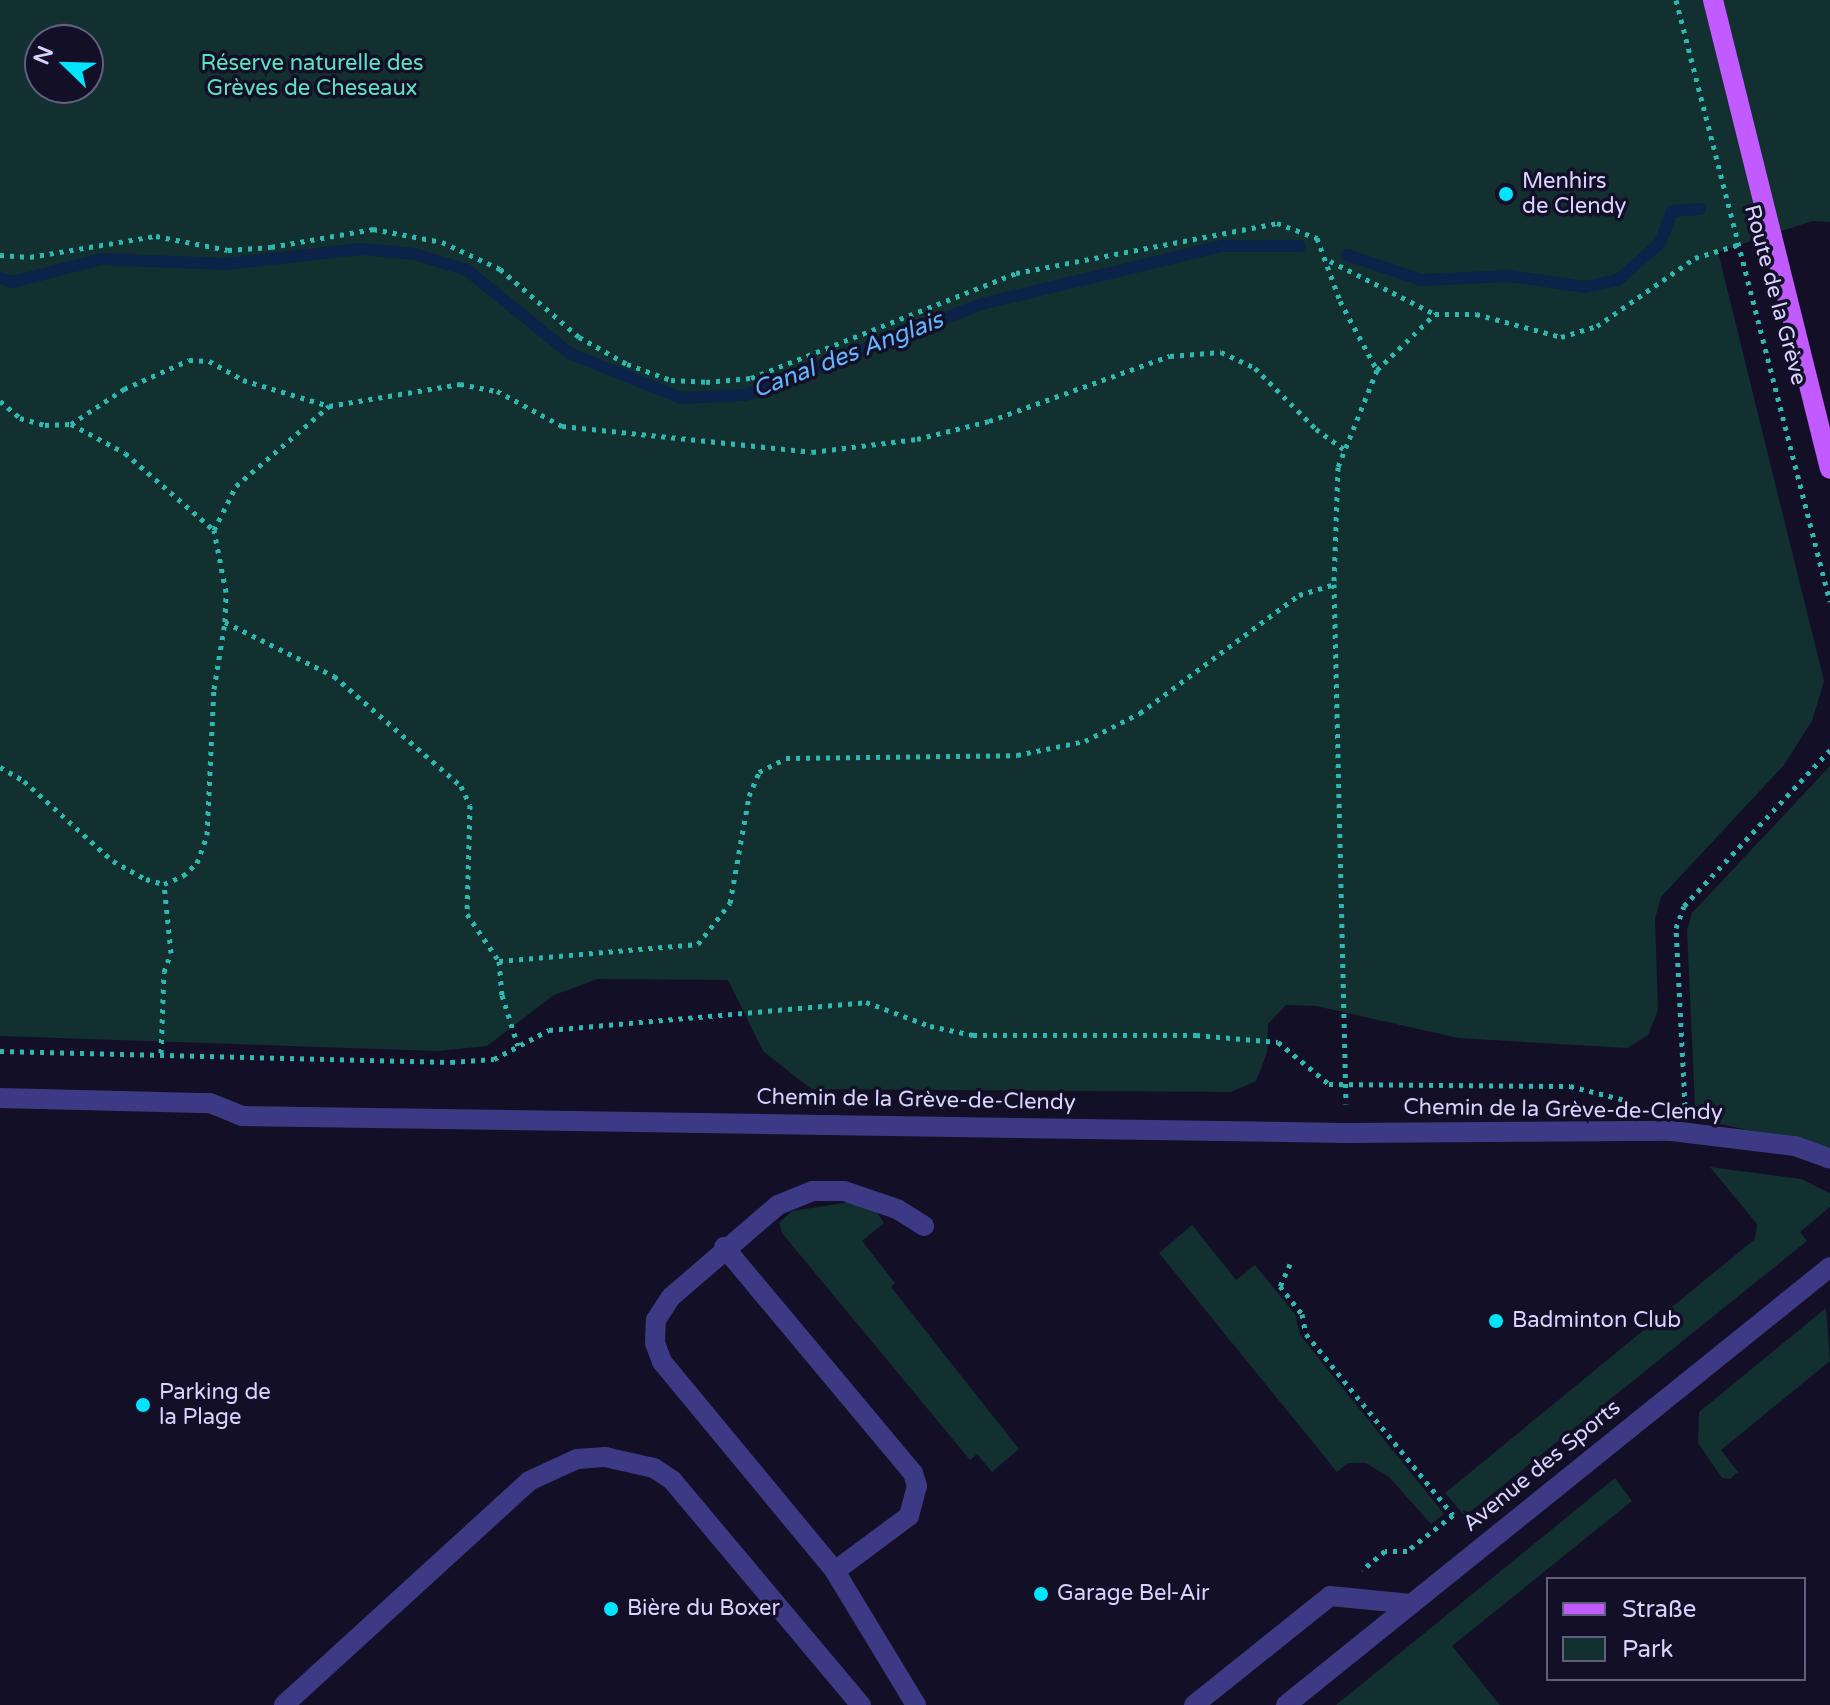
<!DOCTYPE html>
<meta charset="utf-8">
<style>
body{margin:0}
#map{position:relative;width:1830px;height:1705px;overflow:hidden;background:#130f26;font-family:"Varela Round",sans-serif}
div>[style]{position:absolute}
.green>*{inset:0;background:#12302f}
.stream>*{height:12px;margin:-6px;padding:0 6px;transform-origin:6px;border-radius:6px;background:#0c2248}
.path>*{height:5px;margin-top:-2.5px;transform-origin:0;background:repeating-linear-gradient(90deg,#2fb8b0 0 4px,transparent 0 10px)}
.minor>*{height:20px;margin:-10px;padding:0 10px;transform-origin:10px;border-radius:10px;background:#3d3a85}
.major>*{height:20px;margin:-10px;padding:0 10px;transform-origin:10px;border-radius:10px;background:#c25bff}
.dots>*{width:22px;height:22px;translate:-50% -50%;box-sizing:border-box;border:4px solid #130f26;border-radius:50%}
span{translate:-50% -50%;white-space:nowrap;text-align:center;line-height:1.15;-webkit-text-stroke:7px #130f26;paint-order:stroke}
.park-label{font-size:22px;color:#5fe0c0}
.poi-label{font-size:22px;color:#d9d4ff}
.left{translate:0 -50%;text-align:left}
.street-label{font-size:22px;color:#d9d4ff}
.water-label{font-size:24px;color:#62b6ff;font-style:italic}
.legend{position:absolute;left:1546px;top:1577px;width:260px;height:104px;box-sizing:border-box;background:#130f26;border:2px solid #625e7d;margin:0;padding:10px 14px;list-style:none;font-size:24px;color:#d9d4ff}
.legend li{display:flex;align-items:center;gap:16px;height:40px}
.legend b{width:40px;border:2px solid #625e7d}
.north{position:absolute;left:24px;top:24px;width:80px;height:80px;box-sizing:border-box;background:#130f26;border:2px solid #625e7d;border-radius:50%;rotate:293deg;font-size:22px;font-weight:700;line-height:32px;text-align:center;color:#d9d4ff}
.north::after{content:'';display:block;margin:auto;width:28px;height:36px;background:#00e5ff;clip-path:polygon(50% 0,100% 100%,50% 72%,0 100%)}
</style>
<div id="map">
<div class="green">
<i style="clip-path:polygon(evenodd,0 0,1830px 0,1830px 222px,1812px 221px,1718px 252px,1824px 681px,1812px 721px,1784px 765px,1661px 897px,1655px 919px,1658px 1010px,1648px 1035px,1627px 1048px,1458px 1038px,1316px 1006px,1286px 1005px,1268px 1024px,1267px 1053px,1256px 1081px,1231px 1092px,811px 1089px,763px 1051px,728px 980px,598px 979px,554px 995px,487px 1046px,438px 1051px,0 1036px,0 0,40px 40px,88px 40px,88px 88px,40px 88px,40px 40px)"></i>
<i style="clip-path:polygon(1830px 766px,1830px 1148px,1706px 1121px,1695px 1106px,1687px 930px,1692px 913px)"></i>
<i style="clip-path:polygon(1710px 1167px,1801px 1179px,1830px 1193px,1830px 1207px,1800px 1232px,1807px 1241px,1465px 1516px,1445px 1493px,1755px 1239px,1757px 1224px)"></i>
<i style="clip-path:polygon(857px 1201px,874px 1208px,884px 1223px,862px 1241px,895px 1283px,891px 1287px,1019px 1449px,992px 1472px,977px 1454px,970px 1460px,782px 1233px,779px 1223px,792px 1211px)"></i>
<i style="clip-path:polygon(1192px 1225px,1236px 1280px,1255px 1265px,1295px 1314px,1300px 1335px,1444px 1514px,1431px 1524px,1389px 1477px,1366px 1463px,1348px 1463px,1337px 1472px,1159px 1253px)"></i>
<i style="clip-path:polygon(1826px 1308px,1830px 1361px,1721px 1450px,1738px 1472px,1730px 1479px,1722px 1478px,1698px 1443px,1699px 1412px)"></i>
<i style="clip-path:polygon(1615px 1478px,1632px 1501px,1452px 1646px,1500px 1705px,1336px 1705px)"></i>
</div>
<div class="stream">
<i style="left:1347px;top:255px;width:79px;rotate:18.4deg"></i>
<i style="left:1422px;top:280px;width:88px;rotate:-2.6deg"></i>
<i style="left:1510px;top:276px;width:76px;rotate:8.3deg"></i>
<i style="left:1585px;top:287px;width:34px;rotate:-12deg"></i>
<i style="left:1618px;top:280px;width:56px;rotate:-41.4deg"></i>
<i style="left:1660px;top:243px;width:34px;rotate:-69deg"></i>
<i style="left:1672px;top:211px;width:28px;rotate:-4deg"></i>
<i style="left:0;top:278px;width:14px;rotate:17deg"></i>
<i style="left:13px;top:282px;width:91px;rotate:-14.6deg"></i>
<i style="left:101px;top:259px;width:125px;rotate:2.3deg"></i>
<i style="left:226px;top:264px;width:136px;rotate:-6.3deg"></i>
<i style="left:361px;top:249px;width:54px;rotate:5.3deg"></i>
<i style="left:415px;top:254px;width:54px;rotate:17.1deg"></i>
<i style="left:467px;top:270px;width:132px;rotate:39.1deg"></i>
<i style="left:569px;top:353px;width:121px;rotate:21.9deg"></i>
<i style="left:681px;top:398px;width:64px;rotate:-2.7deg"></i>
<i style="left:745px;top:395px;width:254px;rotate:-21deg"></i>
<i style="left:982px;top:304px;width:247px;rotate:-13.6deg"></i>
<i style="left:1222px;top:246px;width:78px"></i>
</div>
<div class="path">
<i style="left:1676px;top:0;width:621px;rotate:75.65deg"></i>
<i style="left:0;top:255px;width:30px;rotate:4deg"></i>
<i style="left:30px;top:257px;width:128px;rotate:-9.5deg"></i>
<i style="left:156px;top:236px;width:73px;rotate:11deg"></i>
<i style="left:228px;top:250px;width:43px;rotate:-4deg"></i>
<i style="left:271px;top:247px;width:104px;rotate:-10deg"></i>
<i style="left:373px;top:229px;width:70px;rotate:10.7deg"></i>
<i style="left:442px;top:242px;width:64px;rotate:25deg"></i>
<i style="left:500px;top:269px;width:104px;rotate:40.7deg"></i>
<i style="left:579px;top:337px;width:55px;rotate:29.4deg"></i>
<i style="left:627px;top:364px;width:47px;rotate:20deg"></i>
<i style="left:671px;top:380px;width:35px;rotate:3deg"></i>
<i style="left:706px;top:382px;width:45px;rotate:-5.1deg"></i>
<i style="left:751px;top:378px;width:285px;rotate:-21.6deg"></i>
<i style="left:1016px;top:273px;width:266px;rotate:-10.8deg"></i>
<i style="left:1277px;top:223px;width:43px;rotate:20.6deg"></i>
<i style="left:1317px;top:238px;width:67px;rotate:69.9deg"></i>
<i style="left:1340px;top:301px;width:78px;rotate:61.8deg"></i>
<i style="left:1377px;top:370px;width:105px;rotate:111.9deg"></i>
<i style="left:1338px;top:467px;width:117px;rotate:92deg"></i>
<i style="left:1334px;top:584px;width:520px;rotate:88.68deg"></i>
<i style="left:1330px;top:261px;width:118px;rotate:26.8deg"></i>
<i style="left:1435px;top:314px;width:41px"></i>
<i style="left:1476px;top:314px;width:88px;rotate:15.1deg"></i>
<i style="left:1561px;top:337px;width:38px;rotate:-17deg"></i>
<i style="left:1597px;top:326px;width:119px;rotate:-34.8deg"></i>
<i style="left:1695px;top:258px;width:44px;rotate:-17.2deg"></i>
<i style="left:1377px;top:370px;width:81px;rotate:-44deg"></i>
<i style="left:0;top:401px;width:26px;rotate:40deg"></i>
<i style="left:20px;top:418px;width:26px;rotate:16deg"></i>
<i style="left:45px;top:425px;width:26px;rotate:-2deg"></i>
<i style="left:71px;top:424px;width:64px;rotate:-33.4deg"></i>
<i style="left:124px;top:389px;width:71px;rotate:-24deg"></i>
<i style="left:189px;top:360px;width:20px;rotate:3deg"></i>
<i style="left:209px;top:361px;width:39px;rotate:29deg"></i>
<i style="left:243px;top:380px;width:90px;rotate:16.8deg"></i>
<i style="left:71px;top:424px;width:61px;rotate:28.2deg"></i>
<i style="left:125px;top:453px;width:118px;rotate:40.9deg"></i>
<i style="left:225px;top:622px;width:122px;rotate:26.4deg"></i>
<i style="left:334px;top:676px;width:168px;rotate:40.9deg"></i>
<i style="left:461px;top:786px;width:21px;rotate:65deg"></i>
<i style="left:470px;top:805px;width:109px;rotate:91.6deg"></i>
<i style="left:467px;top:914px;width:57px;rotate:55.8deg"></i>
<i style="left:499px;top:961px;width:200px;rotate:-4.9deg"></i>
<i style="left:698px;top:944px;width:52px;rotate:-52deg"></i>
<i style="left:730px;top:903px;width:109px;rotate:-79.9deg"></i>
<i style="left:749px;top:796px;width:26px;rotate:-67deg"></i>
<i style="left:759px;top:772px;width:30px;rotate:-27deg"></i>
<i style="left:786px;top:758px;width:231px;rotate:-0.7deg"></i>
<i style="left:1017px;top:755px;width:69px;rotate:-11.6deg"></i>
<i style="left:1085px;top:741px;width:62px;rotate:-27deg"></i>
<i style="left:1140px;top:713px;width:198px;rotate:-36.6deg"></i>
<i style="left:1299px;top:595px;width:37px;rotate:-17deg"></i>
<i style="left:0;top:767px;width:28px;rotate:30deg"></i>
<i style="left:24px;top:781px;width:120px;rotate:42deg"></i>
<i style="left:113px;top:861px;width:38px;rotate:29deg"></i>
<i style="left:146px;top:879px;width:19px;rotate:16deg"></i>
<i style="left:164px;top:884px;width:21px;rotate:-23deg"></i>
<i style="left:183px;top:876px;width:19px;rotate:-43deg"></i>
<i style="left:197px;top:863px;width:30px;rotate:-70deg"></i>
<i style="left:207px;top:835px;width:146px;rotate:-87.3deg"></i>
<i style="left:214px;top:689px;width:68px;rotate:-80.7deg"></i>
<i style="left:225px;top:622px;width:30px;rotate:-88deg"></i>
<i style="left:226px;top:592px;width:63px;rotate:-101deg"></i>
<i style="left:214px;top:530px;width:49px;rotate:-63.4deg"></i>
<i style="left:236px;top:486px;width:123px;rotate:-40.7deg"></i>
<i style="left:329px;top:406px;width:133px;rotate:-9.5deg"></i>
<i style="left:460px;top:384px;width:38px;rotate:11deg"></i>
<i style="left:497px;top:391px;width:74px;rotate:28.3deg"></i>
<i style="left:562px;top:426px;width:251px;rotate:5.9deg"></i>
<i style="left:812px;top:452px;width:106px;rotate:-7.1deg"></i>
<i style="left:917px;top:439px;width:74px;rotate:-14deg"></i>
<i style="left:989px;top:421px;width:192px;rotate:-19.8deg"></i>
<i style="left:1170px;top:356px;width:51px;rotate:-4.5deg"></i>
<i style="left:1221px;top:352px;width:38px;rotate:25deg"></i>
<i style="left:1255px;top:368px;width:86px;rotate:45deg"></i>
<i style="left:1316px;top:429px;width:34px;rotate:36deg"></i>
<i style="left:499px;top:961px;width:34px;rotate:85deg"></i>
<i style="left:502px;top:995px;width:53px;rotate:72.6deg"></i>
<i style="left:0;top:1051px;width:451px;rotate:1.4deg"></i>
<i style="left:451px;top:1062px;width:43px;rotate:-4deg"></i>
<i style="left:494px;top:1059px;width:62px;rotate:-27.8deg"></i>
<i style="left:549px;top:1030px;width:318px;rotate:-5deg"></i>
<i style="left:866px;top:1002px;width:68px;rotate:20.6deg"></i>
<i style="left:930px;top:1026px;width:44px;rotate:11.8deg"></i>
<i style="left:973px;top:1035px;width:223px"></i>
<i style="left:1196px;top:1035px;width:82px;rotate:4.9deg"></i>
<i style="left:1278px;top:1042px;width:66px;rotate:39.5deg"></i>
<i style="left:1329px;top:1084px;width:241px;rotate:0.5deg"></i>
<i style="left:1570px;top:1086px;width:57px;rotate:14.3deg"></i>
<i style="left:161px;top:1053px;width:81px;rotate:-87.9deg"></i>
<i style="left:164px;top:972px;width:20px;rotate:-70deg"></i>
<i style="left:171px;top:953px;width:69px;rotate:-95.8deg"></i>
<i style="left:1685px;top:1106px;width:178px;rotate:-92.9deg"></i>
<i style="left:1676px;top:928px;width:23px;rotate:-70deg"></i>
<i style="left:1684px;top:906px;width:214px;rotate:-46.9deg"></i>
<i style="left:1290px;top:1264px;width:24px;rotate:114deg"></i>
<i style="left:1280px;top:1286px;width:36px;rotate:52deg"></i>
<i style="left:1302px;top:1314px;width:20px;rotate:79deg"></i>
<i style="left:1306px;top:1334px;width:233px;rotate:50.9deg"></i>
<i style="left:1453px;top:1515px;width:58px;rotate:142deg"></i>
<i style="left:1407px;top:1551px;width:22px;rotate:180deg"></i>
<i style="left:1385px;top:1551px;width:30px;rotate:140deg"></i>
</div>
<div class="minor">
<i style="left:0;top:1098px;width:210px;rotate:1.4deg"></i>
<i style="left:210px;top:1103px;width:35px;rotate:22deg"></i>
<i style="left:242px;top:1116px;width:1103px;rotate:0.88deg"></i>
<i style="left:1345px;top:1133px;width:327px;rotate:-0.4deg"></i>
<i style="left:1672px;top:1131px;width:124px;rotate:7deg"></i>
<i style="left:1795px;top:1146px;width:37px;rotate:20deg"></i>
<i style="left:724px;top:1247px;width:295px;rotate:50.1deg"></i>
<i style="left:913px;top:1473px;width:14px;rotate:73deg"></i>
<i style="left:917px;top:1486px;width:31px;rotate:105deg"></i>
<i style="left:909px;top:1516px;width:92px;rotate:143.4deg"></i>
<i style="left:284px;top:1705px;width:332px;rotate:-42.4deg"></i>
<i style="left:529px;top:1481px;width:53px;rotate:-24.6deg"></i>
<i style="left:577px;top:1459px;width:28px;rotate:-4deg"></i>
<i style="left:605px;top:1457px;width:50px;rotate:12.7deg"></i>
<i style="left:654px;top:1468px;width:22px;rotate:34deg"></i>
<i style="left:672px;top:1480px;width:294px;rotate:50deg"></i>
<i style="left:916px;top:1705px;width:157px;rotate:-121.2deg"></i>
<i style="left:835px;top:1571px;width:271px;rotate:-129.6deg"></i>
<i style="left:662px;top:1362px;width:20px;rotate:-110deg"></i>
<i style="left:655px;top:1343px;width:23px;rotate:-88deg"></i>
<i style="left:656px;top:1320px;width:27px;rotate:-57deg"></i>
<i style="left:671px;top:1297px;width:141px;rotate:-40.7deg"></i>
<i style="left:778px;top:1205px;width:37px;rotate:-22deg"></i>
<i style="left:812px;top:1191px;width:32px"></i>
<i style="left:844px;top:1191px;width:56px;rotate:18.8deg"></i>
<i style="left:897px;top:1209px;width:32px;rotate:32deg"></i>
<i style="left:1194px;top:1705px;width:174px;rotate:-38.7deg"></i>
<i style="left:1330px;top:1596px;width:81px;rotate:5.6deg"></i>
<i style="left:1286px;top:1705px;width:698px;rotate:-38.84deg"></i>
</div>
<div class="major">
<i style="left:1713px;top:0;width:483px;rotate:76deg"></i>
</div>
<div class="dots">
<i style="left:1506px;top:194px;background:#00e5ff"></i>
<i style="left:1496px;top:1321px;background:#00e5ff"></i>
<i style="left:143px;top:1405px;background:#00e5ff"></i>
<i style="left:1041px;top:1594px;background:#00e5ff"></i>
<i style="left:611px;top:1609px;background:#00e5ff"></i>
</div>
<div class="park-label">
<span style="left:312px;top:76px">Réserve naturelle des<br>Grèves de Cheseaux</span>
</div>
<div class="poi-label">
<span class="left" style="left:1522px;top:194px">Menhirs<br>de Clendy</span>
<span class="left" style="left:1512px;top:1321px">Badminton Club</span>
<span class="left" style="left:159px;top:1405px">Parking de<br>la Plage</span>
<span class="left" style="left:1057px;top:1594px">Garage Bel-Air</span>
<span class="left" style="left:627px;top:1609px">Bière du Boxer</span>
</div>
<div class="street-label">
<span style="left:1775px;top:295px;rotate:75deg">Route de la Grève</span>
<span style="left:916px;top:1100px;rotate:1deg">Chemin de la Grève-de-Clendy</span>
<span style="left:1563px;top:1110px;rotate:1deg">Chemin de la Grève-de-Clendy</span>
<span style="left:1542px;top:1466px;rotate:-39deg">Avenue des Sports</span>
</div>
<div class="water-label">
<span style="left:848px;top:355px;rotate:-21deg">Canal des Anglais</span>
</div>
<ul class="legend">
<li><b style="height:10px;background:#c25bff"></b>Straße</li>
<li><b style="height:22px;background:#12302f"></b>Park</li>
</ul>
<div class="north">N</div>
</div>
